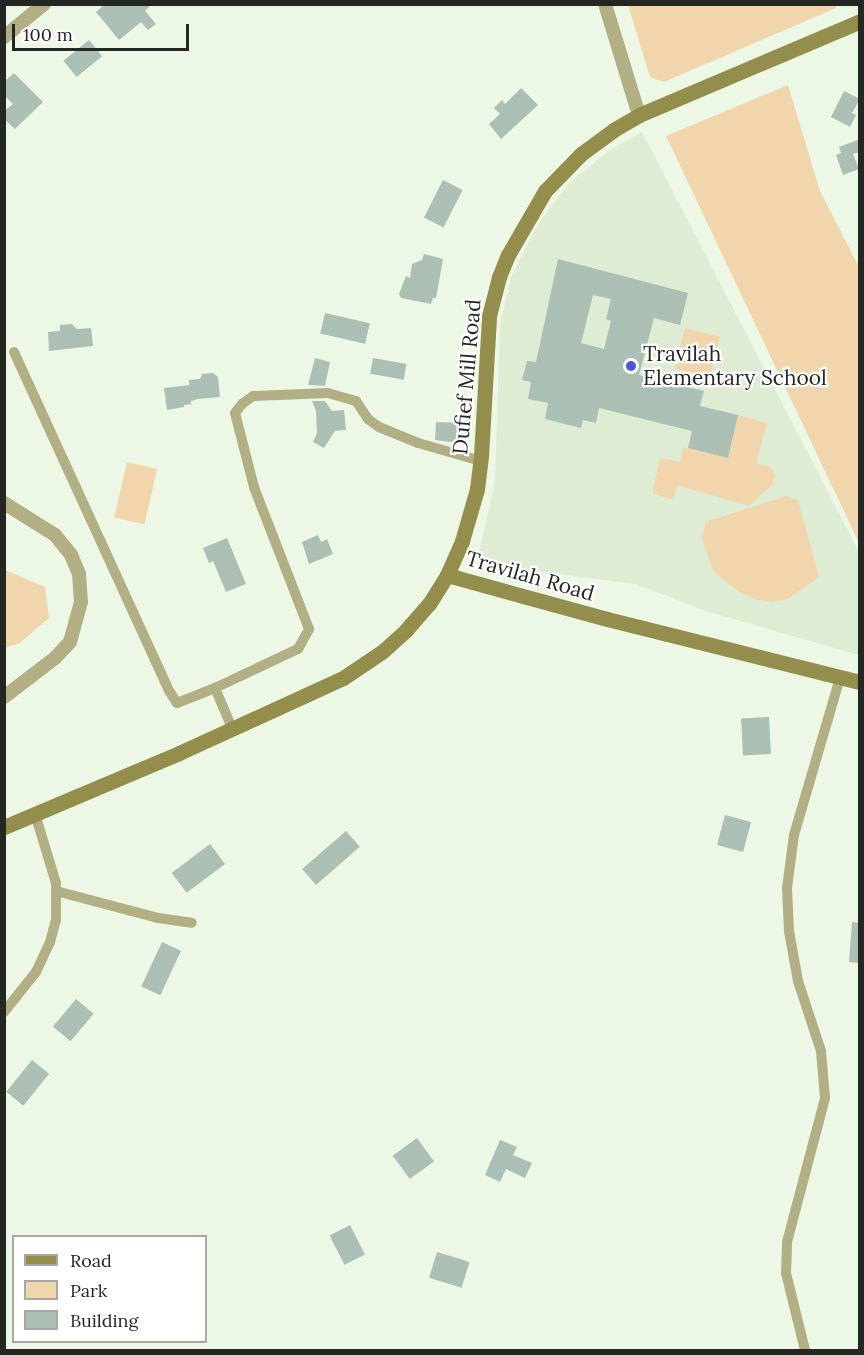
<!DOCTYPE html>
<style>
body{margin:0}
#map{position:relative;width:864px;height:1355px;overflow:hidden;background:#ecf7e5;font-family:Lora,serif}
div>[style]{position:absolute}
.built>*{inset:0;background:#deecd4}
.green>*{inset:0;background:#f1d5ad;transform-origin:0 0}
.building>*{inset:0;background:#acbfb4;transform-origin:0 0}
.minor>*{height:10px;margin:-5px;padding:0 5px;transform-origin:5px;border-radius:5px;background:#b2af85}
.tertiary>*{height:14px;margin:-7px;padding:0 7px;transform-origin:7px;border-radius:7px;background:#b2af85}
.secondary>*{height:15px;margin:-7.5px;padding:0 7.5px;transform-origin:7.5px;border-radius:7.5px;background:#938e4c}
.dots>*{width:16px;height:16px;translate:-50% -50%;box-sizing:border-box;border:3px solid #fff;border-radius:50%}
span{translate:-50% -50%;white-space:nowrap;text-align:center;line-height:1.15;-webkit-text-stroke:4.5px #fff;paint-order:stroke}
.poi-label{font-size:21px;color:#252822}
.left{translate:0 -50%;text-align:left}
.street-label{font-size:21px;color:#252822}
.frame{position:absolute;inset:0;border:6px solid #252822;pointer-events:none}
.legend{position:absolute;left:12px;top:1235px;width:195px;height:108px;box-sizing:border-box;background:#fff;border:2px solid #a8a9a7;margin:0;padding:8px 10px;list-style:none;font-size:18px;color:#252822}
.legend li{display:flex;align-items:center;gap:12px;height:30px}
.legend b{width:30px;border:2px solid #a8a9a7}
.scale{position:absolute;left:12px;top:24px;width:177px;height:27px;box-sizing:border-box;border:3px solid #252822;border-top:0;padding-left:8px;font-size:18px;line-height:21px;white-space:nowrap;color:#252822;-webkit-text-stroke:4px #fff;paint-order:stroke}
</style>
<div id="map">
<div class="built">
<i style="clip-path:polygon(642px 132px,859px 552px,859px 655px,709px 612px,635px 584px,488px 565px,479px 553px,495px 481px,500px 325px,511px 277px,536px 227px,568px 184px,609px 151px)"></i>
</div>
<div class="green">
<i style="clip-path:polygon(628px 5px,836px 4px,836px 8px,664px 82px,650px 77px)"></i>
<i style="clip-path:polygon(788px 85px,820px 191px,859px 267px,859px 543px,666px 136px)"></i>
<i style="left:685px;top:328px;width:36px;height:42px;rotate:14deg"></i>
<i style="clip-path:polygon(738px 415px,767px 423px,756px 463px,770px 467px,775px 474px,772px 485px,749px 506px,677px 485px,673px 500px,652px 493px,660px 458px,680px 462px,683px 447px,728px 458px)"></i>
<i style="left:127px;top:462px;width:31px;height:57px;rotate:13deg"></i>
<i style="clip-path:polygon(786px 496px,798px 500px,819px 577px,788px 599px,772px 602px,758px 600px,739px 592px,713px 571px,702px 538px,706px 522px)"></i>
<i style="clip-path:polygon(5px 570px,45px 587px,49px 618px,20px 643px,5px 648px)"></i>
</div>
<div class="building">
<i style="clip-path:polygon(105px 4px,152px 4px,145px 11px,156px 24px,148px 30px,141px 22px,119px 40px,96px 12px)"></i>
<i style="left:89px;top:40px;width:21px;height:33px;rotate:51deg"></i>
<i style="clip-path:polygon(14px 73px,43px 102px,15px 129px,4px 119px,4px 111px,13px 104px,4px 95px,4px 82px)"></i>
<i style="clip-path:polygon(521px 88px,538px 105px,501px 139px,489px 124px,500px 114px,494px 108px,502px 100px,505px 104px)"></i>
<i style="clip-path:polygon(844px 91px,860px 99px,852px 113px,856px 115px,850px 127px,831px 117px)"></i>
<i style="clip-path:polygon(860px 139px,860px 152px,853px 154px,859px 169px,843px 175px,836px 155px,841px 153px,839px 147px)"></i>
<i style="left:443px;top:180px;width:22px;height:42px;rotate:27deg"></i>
<i style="clip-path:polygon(424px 254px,443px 259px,436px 298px,433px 298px,431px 304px,401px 298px,399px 294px,406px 276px,410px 278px,412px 264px,422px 260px)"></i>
<i style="clip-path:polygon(evenodd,558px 259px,688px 293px,680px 325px,654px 318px,639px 375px,704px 391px,700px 406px,738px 415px,728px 458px,688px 448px,692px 431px,599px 408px,596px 423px,583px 420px,581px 428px,545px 419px,548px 403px,528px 399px,531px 382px,522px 380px,527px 361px,536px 362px,558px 259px,593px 295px,611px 299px,606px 319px,611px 321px,604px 349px,581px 343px,593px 295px)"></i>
<i style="left:325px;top:313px;width:46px;height:21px;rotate:13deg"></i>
<i style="clip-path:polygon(72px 324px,77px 329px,91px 328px,93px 346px,49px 351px,48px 332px,60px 331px,60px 325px)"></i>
<i style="clip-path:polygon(315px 358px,330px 362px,325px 386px,308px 385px)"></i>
<i style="left:373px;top:358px;width:34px;height:16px;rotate:10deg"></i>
<i style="clip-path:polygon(213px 373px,218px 377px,220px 397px,198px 399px,191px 401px,191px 404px,184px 405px,184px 407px,167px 410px,164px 388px,189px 385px,189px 380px,200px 379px,202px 374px)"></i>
<i style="clip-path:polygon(312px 401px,325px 401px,332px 411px,344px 410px,346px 430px,335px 431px,324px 448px,313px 442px,317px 433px,316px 411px)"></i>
<i style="clip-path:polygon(436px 422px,462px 423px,459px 443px,435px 440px)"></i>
<i style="clip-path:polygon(318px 535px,321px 542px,327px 539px,333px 554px,309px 564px,302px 542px)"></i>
<i style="clip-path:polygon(227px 538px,246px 584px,226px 592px,213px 561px,209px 563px,203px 548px)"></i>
<i style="left:769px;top:717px;width:37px;height:28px;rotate:87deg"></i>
<i style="left:725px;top:815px;width:27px;height:31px;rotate:15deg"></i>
<i style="left:346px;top:831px;width:21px;height:58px;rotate:49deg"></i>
<i style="left:210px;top:844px;width:25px;height:48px;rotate:53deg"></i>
<i style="clip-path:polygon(852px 922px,860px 923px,860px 963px,849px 962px)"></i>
<i style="left:162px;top:942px;width:21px;height:49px;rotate:25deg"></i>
<i style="left:76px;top:999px;width:23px;height:36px;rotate:40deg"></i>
<i style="left:32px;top:1060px;width:22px;height:41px;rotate:39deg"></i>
<i style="left:417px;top:1138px;width:29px;height:30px;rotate:54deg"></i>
<i style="clip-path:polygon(500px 1140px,517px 1147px,513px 1155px,532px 1163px,525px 1178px,506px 1169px,500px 1182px,485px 1175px)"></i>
<i style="left:350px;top:1225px;width:33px;height:23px;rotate:63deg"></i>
<i style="left:437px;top:1252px;width:34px;height:27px;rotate:17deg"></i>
</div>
<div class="minor">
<i style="left:14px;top:352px;width:374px;rotate:65.4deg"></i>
<i style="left:170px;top:692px;width:13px;rotate:58deg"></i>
<i style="left:177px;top:703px;width:41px;rotate:-21.5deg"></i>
<i style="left:215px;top:688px;width:43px;rotate:67deg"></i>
<i style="left:215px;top:688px;width:92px;rotate:-25.2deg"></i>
<i style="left:298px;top:649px;width:23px;rotate:-61deg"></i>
<i style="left:309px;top:629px;width:152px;rotate:-111.2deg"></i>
<i style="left:254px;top:487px;width:76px;rotate:-104.4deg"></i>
<i style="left:235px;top:413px;width:11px;rotate:-52deg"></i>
<i style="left:242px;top:404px;width:14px;rotate:-36deg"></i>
<i style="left:253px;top:396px;width:75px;rotate:-2.3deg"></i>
<i style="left:328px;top:393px;width:29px;rotate:16deg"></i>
<i style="left:356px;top:401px;width:22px;rotate:56deg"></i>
<i style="left:368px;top:419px;width:14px;rotate:36deg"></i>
<i style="left:379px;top:427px;width:42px;rotate:22.3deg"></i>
<i style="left:418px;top:443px;width:66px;rotate:15.9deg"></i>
<i style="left:56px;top:891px;width:106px;rotate:14.8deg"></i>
<i style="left:158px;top:918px;width:34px;rotate:8deg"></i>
<i style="left:4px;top:1012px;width:51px;rotate:-51.3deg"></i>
<i style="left:36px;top:972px;width:33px;rotate:-65deg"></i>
<i style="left:50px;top:942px;width:23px;rotate:-75deg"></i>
<i style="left:56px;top:920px;width:37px;rotate:-90deg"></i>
<i style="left:56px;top:883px;width:72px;rotate:-106.9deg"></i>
<i style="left:805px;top:1350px;width:79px;rotate:-103.9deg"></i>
<i style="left:786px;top:1273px;width:31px;rotate:-88deg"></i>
<i style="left:787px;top:1242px;width:149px;rotate:-75.2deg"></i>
<i style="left:825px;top:1098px;width:47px;rotate:-94.9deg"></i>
<i style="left:821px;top:1051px;width:74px;rotate:-108.2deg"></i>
<i style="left:798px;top:981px;width:51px;rotate:-100.2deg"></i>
<i style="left:789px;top:931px;width:43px;rotate:-92.7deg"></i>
<i style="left:787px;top:888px;width:53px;rotate:-82.5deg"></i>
<i style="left:794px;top:835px;width:164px;rotate:-73.7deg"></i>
</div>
<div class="tertiary">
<i style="left:605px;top:4px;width:116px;rotate:73deg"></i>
<i style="left:4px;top:37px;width:52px;rotate:-39.5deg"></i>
<i style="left:4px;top:503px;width:60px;rotate:32.1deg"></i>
<i style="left:55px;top:535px;width:26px;rotate:51deg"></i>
<i style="left:71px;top:555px;width:21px;rotate:67deg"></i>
<i style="left:79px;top:574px;width:28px;rotate:86deg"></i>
<i style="left:81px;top:602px;width:41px;rotate:105.4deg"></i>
<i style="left:70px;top:642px;width:22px;rotate:133deg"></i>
<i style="left:55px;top:658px;width:64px;rotate:142.6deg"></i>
</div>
<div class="secondary">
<i style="left:447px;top:575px;width:166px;rotate:15.4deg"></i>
<i style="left:607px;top:619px;width:261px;rotate:14deg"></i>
<i style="left:4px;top:827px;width:190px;rotate:-22.9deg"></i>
<i style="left:179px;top:753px;width:180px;rotate:-24.6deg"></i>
<i style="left:343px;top:678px;width:48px;rotate:-34deg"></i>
<i style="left:383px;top:651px;width:31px;rotate:-42deg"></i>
<i style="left:406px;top:630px;width:35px;rotate:-49deg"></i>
<i style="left:429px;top:604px;width:34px;rotate:-58deg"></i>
<i style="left:447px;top:575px;width:37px;rotate:-66deg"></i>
<i style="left:462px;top:541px;width:54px;rotate:-73.9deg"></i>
<i style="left:477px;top:489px;width:33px;rotate:-83deg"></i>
<i style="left:481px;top:456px;width:140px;rotate:-86.7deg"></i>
<i style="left:489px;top:316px;width:40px;rotate:-75.6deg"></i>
<i style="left:499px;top:277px;width:24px;rotate:-68deg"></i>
<i style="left:508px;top:255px;width:74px;rotate:-60deg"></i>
<i style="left:545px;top:191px;width:52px;rotate:-45.8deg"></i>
<i style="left:581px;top:154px;width:42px;rotate:-36.3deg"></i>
<i style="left:615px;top:129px;width:28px;rotate:-30deg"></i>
<i style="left:639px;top:115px;width:240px;rotate:-23deg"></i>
</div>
<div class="dots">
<i style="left:631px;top:366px;background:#4959ce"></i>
</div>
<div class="poi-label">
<span class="left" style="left:643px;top:366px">Travilah<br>Elementary School</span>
</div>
<div class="street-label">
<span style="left:467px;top:377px;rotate:-85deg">Dufief Mill Road</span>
<span style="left:530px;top:576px;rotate:16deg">Travilah Road</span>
</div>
<div class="frame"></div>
<ul class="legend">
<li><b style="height:8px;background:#938e4c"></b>Road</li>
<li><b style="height:16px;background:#f1d5ad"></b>Park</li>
<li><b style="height:16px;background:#acbfb4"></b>Building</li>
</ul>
<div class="scale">100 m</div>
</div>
